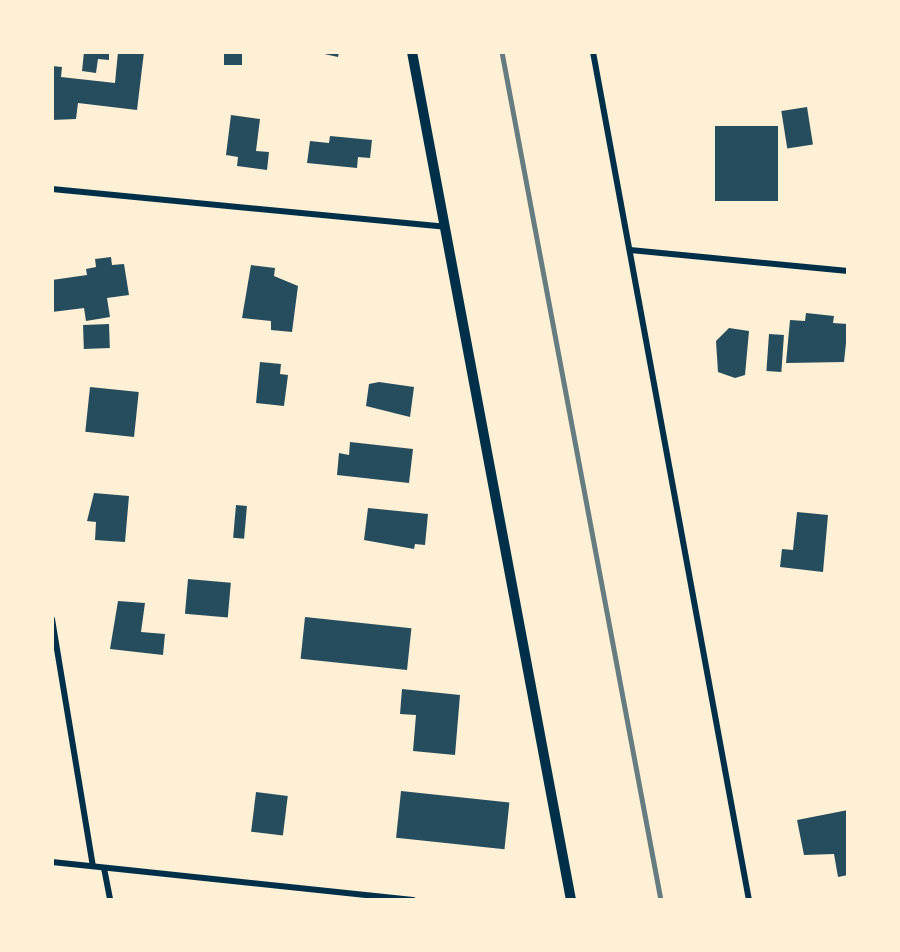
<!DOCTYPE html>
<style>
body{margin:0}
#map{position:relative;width:900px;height:952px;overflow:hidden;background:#fdf0d5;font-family:"Libre Baskerville",serif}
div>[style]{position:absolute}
.building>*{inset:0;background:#264d5e;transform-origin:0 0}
.minor>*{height:6px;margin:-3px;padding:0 3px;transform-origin:3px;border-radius:3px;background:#003049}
.tertiary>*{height:10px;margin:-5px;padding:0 5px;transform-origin:5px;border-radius:5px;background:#003049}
.rail>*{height:4.5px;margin:-2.25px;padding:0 2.25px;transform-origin:2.25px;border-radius:2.25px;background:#657d81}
span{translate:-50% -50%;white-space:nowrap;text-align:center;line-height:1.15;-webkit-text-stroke:6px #fdf0d5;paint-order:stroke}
.frame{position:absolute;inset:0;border:54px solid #fdf0d5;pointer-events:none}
</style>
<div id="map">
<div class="building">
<i style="clip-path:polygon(84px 52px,109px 52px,109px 60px,98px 59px,96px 73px,82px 71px)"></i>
<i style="clip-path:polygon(118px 52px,144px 52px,137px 110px,78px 103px,76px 119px,52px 120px,52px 66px,62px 67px,61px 77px,115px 83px)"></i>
<i style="left:224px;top:52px;width:18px;height:13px"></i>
<i style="clip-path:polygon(315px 52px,339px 52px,338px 57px)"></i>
<i style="left:807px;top:107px;width:38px;height:26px;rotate:81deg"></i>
<i style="clip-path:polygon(231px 115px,260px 119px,256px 151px,269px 152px,267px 170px,237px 166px,238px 157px,226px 155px)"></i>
<i style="left:715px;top:126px;width:63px;height:75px"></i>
<i style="clip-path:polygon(330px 136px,372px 140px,370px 158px,358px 157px,357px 168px,307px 163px,310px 141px,329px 143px)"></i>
<i style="clip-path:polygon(111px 257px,112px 265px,124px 264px,129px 295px,107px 298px,110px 317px,86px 321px,84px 308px,52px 312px,52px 280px,87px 275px,86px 269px,96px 267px,95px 259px)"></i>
<i style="clip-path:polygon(251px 265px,275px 268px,274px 276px,298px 286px,292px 332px,271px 330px,271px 321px,242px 318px)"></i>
<i style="clip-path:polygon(806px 313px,834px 316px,833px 323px,848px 324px,844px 362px,786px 363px,790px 320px,805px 321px)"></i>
<i style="left:109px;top:324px;width:24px;height:26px;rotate:88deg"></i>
<i style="clip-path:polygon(729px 328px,749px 331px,745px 375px,735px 378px,718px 372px,716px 341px)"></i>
<i style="left:769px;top:334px;width:15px;height:37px;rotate:4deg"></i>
<i style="clip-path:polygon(260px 362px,281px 364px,280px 374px,288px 375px,284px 406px,256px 403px)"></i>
<i style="clip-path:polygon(379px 382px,414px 387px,410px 417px,366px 406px,369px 384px)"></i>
<i style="left:90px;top:387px;width:49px;height:45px;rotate:6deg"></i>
<i style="clip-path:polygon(350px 442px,413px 449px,409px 483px,337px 475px,339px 453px,349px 455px)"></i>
<i style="clip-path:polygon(94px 493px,129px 496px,125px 542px,95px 540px,96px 522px,87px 521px)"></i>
<i style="left:236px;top:505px;width:11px;height:33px;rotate:5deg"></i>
<i style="clip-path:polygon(368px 508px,428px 514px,425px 545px,415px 544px,414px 549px,364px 540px)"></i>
<i style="clip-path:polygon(797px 512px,828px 515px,823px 572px,780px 567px,782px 549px,793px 550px)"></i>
<i style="left:188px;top:579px;width:43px;height:35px;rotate:5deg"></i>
<i style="clip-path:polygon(118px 601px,145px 603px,141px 632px,165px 634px,163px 655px,110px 649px)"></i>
<i style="left:305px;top:617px;width:107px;height:42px;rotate:6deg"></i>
<i style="clip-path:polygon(402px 689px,460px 695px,455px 755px,413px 751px,416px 715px,400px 714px)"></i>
<i style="left:401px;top:791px;width:109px;height:47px;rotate:6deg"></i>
<i style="left:256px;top:792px;width:32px;height:40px;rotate:7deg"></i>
<i style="clip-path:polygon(848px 810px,848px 875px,838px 877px,834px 854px,804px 855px,797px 820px)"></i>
</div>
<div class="minor">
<i style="left:593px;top:52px;width:862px;rotate:79.58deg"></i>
<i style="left:52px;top:189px;width:395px;rotate:5.5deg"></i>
<i style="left:630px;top:250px;width:219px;rotate:5.5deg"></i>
<i style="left:52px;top:619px;width:250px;rotate:80.6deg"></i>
<i style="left:52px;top:862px;width:363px;rotate:6deg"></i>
<i style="left:104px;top:868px;width:33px;rotate:79deg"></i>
</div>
<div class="tertiary">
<i style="left:412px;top:52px;width:863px;rotate:79.38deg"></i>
</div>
<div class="rail">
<i style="left:502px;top:52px;width:863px;rotate:79.38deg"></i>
</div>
<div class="frame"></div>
</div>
